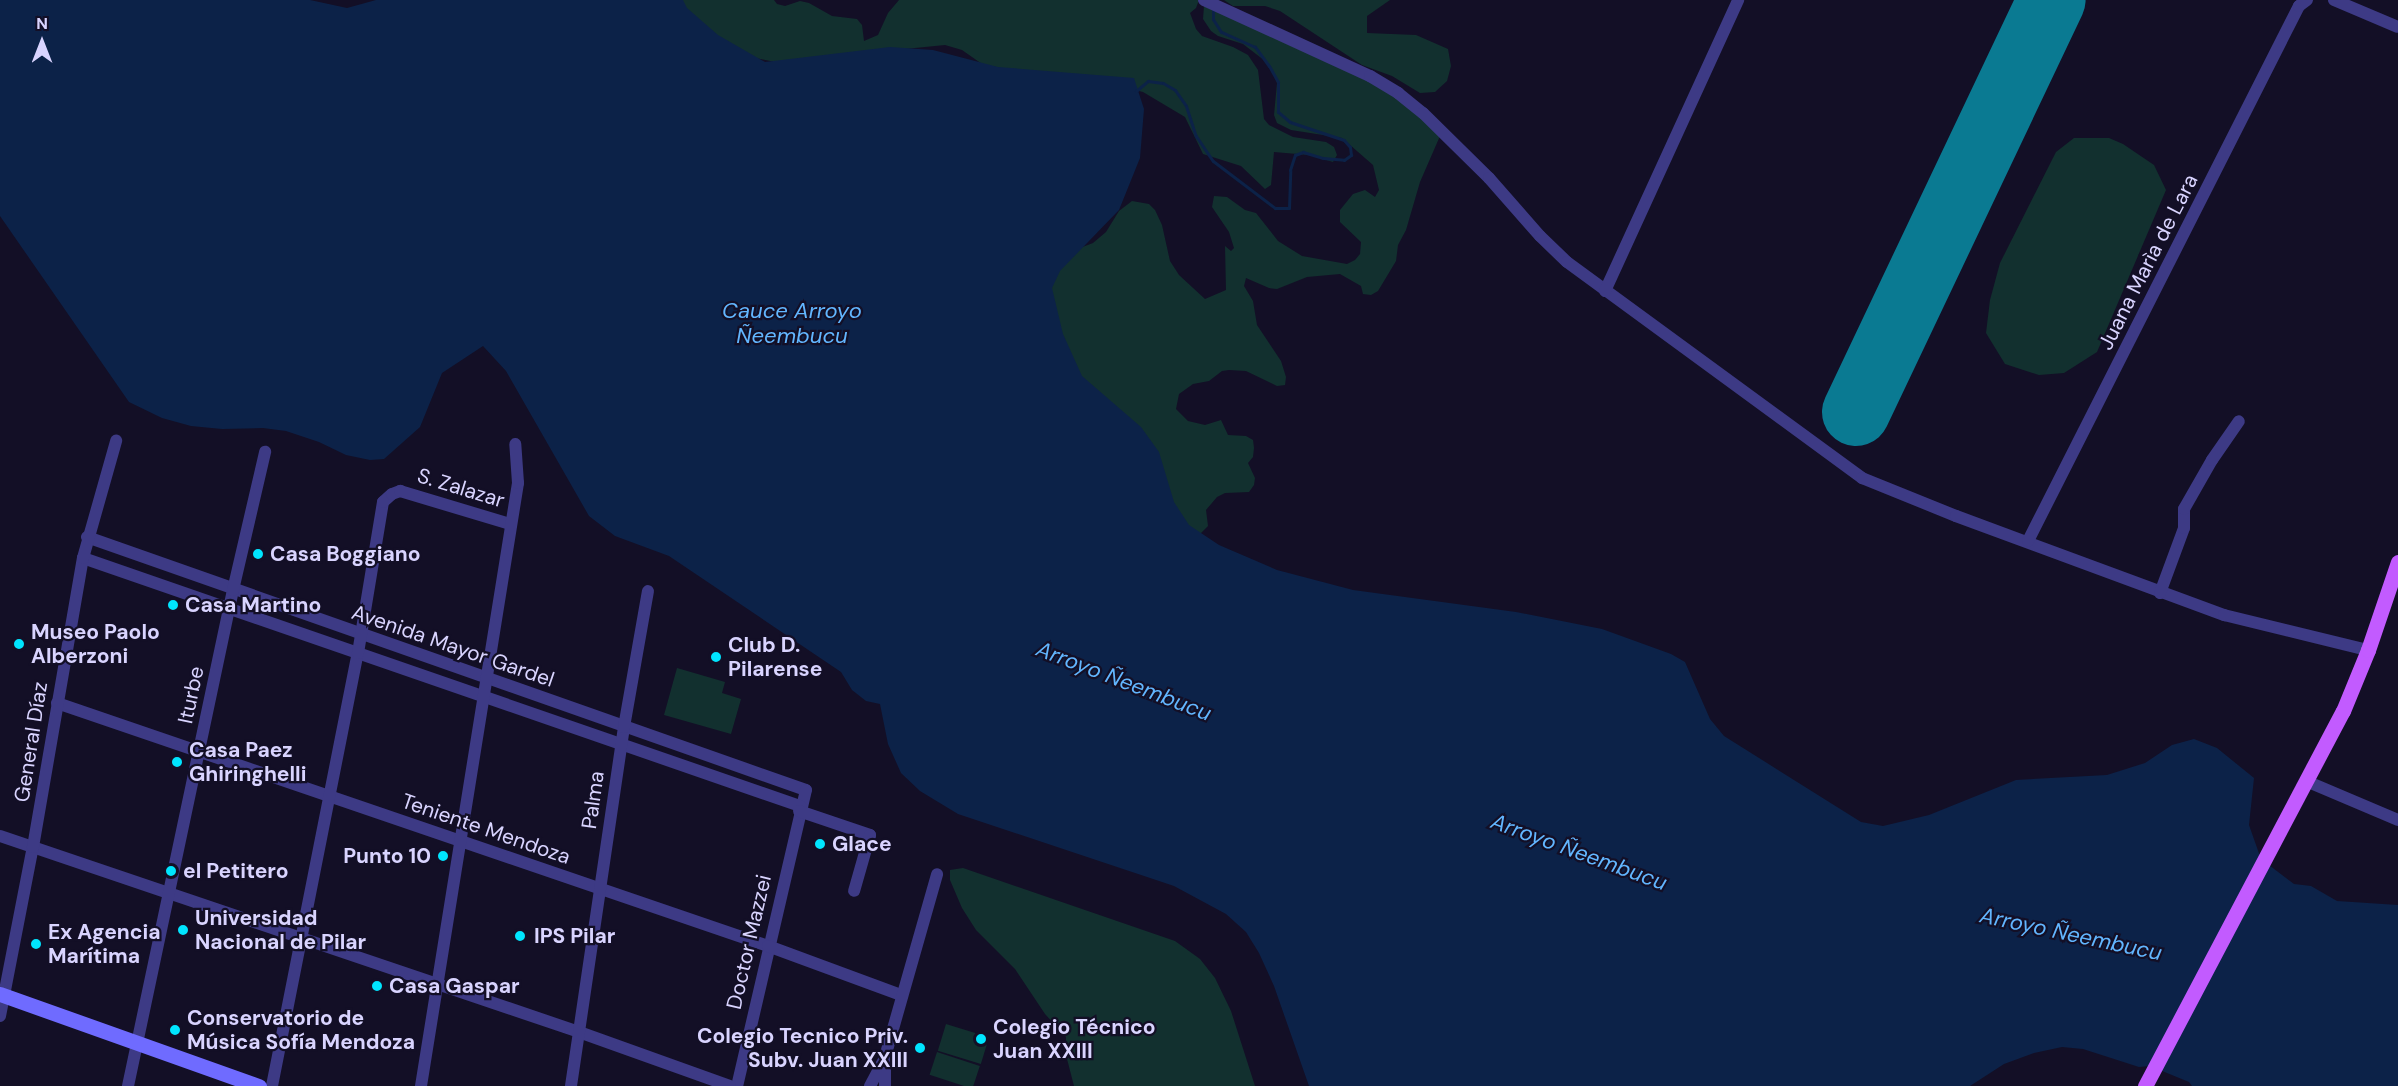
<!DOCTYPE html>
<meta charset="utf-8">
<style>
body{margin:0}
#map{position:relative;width:2398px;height:1086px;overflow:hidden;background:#130f26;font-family:"DM Sans",sans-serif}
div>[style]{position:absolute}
.green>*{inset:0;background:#12302f;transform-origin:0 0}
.water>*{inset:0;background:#0c2248}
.stream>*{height:3px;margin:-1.5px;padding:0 1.5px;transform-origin:1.5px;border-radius:1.5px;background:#0c2248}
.runway>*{height:68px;margin:-34px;padding:0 34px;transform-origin:34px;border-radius:34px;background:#0a7a92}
.minor>*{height:12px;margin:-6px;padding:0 6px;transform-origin:6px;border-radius:6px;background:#3d3a85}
.secondary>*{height:15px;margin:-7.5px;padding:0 7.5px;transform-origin:7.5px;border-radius:7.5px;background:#6f6bff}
.primary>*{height:15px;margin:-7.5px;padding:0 7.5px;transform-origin:7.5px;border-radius:7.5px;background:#c25bff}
.dots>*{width:16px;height:16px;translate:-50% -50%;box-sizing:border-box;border:3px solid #130f26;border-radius:50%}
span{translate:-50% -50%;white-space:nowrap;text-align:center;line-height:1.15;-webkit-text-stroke:4.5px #130f26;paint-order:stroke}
.street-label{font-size:21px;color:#d9d4ff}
.poi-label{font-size:21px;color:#d9d4ff;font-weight:700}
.left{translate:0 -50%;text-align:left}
.right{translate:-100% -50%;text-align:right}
.water-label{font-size:22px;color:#62b6ff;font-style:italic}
.north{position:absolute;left:12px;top:12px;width:60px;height:60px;-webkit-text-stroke:4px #130f26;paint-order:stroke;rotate:0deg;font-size:16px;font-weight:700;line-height:24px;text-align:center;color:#d9d4ff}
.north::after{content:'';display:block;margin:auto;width:21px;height:27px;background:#d9d4ff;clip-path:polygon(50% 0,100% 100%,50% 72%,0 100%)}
</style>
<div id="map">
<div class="green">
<i style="clip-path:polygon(649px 0,774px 0,777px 4px,785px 6px,800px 1px,809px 3px,832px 16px,857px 19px,862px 25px,864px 41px,878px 35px,888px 13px,899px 0,1199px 0,1196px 8px,1190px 13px,1196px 29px,1202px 36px,1233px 47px,1248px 55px,1258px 70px,1264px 119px,1269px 125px,1293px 137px,1326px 142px,1334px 147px,1337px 155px,1333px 162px,1309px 155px,1274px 152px,1271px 185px,1265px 189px,1241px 166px,1203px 154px,1185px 117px,1143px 92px,1127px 88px,1089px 87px,982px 64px,962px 50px,945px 45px,775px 62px,751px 57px)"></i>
<i style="clip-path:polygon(1224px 0,1390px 0,1367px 16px,1367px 33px,1416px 35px,1448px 49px,1451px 66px,1447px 81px,1435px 92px,1420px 93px,1392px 76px,1362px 65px,1280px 11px,1265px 6px,1233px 6px)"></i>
<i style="clip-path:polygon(1204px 6px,1391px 89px,1440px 136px,1420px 182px,1406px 230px,1398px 245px,1396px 261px,1378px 291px,1371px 295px,1363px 294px,1361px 286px,1340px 274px,1307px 277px,1277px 289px,1269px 288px,1246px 278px,1244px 286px,1253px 301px,1257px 325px,1281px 361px,1286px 377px,1285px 385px,1277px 386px,1246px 371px,1229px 370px,1222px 371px,1209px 381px,1193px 384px,1179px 394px,1176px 409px,1188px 421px,1205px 425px,1221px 420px,1228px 435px,1246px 436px,1253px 440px,1254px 448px,1253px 457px,1248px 463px,1255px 478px,1254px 485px,1249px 492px,1225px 493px,1217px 497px,1206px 510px,1208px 526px,1197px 537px,1047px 332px,1046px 284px,1080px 248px,1093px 243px,1106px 232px,1119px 211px,1132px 201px,1149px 204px,1155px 210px,1162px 225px,1170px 261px,1179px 275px,1205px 299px,1226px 290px,1225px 246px,1231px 251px,1234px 248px,1229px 232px,1212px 207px,1214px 196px,1227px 197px,1245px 210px,1256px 213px,1278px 241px,1302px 256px,1347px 264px,1355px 260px,1360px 254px,1361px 242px,1340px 222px,1340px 210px,1353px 194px,1365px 190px,1375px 197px,1379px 190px,1373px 165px,1342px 138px,1291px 130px,1277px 123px,1274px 115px,1277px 83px,1269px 64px,1243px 44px,1218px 36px,1211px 31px,1203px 19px)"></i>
<i style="clip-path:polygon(2074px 138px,2109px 138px,2123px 144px,2154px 165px,2166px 190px,2097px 352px,2064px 373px,2039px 375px,2005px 364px,1986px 333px,1990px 300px,2000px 263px,2056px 152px)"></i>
<i style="clip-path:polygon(677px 668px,725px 682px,722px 693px,741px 699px,731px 734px,664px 715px)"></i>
<i style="clip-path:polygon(963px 868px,1175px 941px,1200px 959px,1215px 978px,1231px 1011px,1255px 1086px,1074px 1086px,1066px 1055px,1066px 1037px,1045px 1014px,1015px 969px,976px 930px,962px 908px,950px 880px,950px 870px)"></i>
<i style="left:946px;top:1024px;width:45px;height:28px;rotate:17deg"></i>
<i style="left:937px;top:1052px;width:45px;height:24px;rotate:18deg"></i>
</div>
<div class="water">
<i style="clip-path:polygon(0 0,310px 0,347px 8px,376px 0,683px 0,687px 8px,718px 35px,765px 62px,890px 47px,933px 50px,998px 67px,1134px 78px,1144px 109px,1140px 158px,1119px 210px,1060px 271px,1052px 288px,1063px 334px,1082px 376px,1141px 427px,1159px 452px,1174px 502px,1189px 525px,1219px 545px,1277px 570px,1353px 590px,1516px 612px,1602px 629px,1671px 654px,1685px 662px,1710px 719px,1724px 736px,1861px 822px,1883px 826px,1929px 815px,2016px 780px,2107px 775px,2145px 763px,2172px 745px,2194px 739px,2217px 748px,2254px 778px,2249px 825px,2261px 859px,2294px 884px,2311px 886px,2337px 901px,2398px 905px,2398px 1086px,2192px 1086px,2189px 1082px,2150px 1066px,2139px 1067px,2083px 1049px,2062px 1047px,2034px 1053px,2004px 1064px,1970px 1086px,1309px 1086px,1274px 986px,1259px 953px,1246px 932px,1226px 914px,1174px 886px,958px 814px,920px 791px,901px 773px,888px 744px,880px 704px,866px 701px,852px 690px,841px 672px,669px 556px,615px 536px,589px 516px,506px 371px,483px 346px,442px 373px,420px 427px,384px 459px,370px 460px,346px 455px,319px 442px,286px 431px,263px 428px,222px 429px,191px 426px,162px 418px,129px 402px,0 216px)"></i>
</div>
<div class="stream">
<i style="left:1136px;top:91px;width:16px;rotate:-40deg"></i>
<i style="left:1148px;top:81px;width:15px;rotate:8deg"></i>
<i style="left:1163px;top:83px;width:14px;rotate:30deg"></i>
<i style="left:1175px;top:90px;width:19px;rotate:55deg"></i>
<i style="left:1186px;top:106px;width:32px;rotate:72deg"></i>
<i style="left:1196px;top:136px;width:30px;rotate:56deg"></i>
<i style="left:1213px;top:161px;width:78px;rotate:37.2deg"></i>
<i style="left:1275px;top:208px;width:14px"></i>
<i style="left:1289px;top:208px;width:38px;rotate:-88deg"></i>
<i style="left:1290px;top:170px;width:16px;rotate:-72deg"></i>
<i style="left:1295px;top:155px;width:9px;rotate:-21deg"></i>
<i style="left:1303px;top:152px;width:21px;rotate:17deg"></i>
<i style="left:1323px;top:158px;width:21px;rotate:5deg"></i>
<i style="left:1344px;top:160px;width:9px;rotate:-36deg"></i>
<i style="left:1351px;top:155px;width:8px;rotate:-97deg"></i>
<i style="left:1350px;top:147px;width:9px;rotate:-131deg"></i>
<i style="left:1344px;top:140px;width:57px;rotate:-161.6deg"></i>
<i style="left:1290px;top:122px;width:16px;rotate:-140deg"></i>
<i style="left:1278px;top:112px;width:30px;rotate:-90deg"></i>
<i style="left:1278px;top:82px;width:18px;rotate:-119deg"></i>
<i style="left:1269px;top:66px;width:24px;rotate:-126deg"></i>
<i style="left:1255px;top:47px;width:37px;rotate:-156deg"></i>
<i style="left:1221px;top:32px;width:15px;rotate:-122deg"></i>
<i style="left:1213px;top:19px;width:12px;rotate:-90deg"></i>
</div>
<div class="runway">
<i style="left:1856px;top:412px;width:456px;rotate:-64.6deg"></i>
</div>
<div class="minor">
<i style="left:1204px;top:0;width:183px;rotate:24.6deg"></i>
<i style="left:1370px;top:76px;width:33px;rotate:31deg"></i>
<i style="left:1398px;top:93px;width:32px;rotate:39deg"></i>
<i style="left:1423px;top:113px;width:93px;rotate:44.6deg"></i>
<i style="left:1489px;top:178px;width:77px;rotate:48.7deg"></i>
<i style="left:1540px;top:236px;width:37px;rotate:44deg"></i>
<i style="left:1567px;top:262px;width:366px;rotate:36.2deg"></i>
<i style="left:1862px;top:478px;width:101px;rotate:22deg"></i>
<i style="left:1956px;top:516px;width:286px;rotate:20.3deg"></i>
<i style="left:2224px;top:615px;width:148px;rotate:13.7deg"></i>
<i style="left:2334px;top:0;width:69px;rotate:22.9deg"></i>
<i style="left:1605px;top:291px;width:320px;rotate:-65.4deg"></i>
<i style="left:87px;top:537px;width:762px;rotate:19.39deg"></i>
<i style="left:806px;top:790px;width:304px;rotate:103.1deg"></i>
<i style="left:2028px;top:541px;width:600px;rotate:-63.14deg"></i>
<i style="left:2299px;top:6px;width:10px;rotate:-37deg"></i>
<i style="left:83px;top:558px;width:759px;rotate:19.08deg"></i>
<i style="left:2160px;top:593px;width:69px;rotate:-69.7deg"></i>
<i style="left:2184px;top:528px;width:19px;rotate:-90deg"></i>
<i style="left:2184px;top:509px;width:56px;rotate:-60.3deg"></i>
<i style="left:2212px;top:460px;width:47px;rotate:-55.3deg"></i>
<i style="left:57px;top:703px;width:751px;rotate:18.87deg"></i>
<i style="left:768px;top:946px;width:142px;rotate:20.2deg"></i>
<i style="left:2306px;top:781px;width:100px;rotate:23deg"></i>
<i style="left:799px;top:811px;width:75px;rotate:18.7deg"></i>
<i style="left:870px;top:835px;width:58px;rotate:105.9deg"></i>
<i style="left:0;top:836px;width:611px;rotate:18.7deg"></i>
<i style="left:579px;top:1032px;width:160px;rotate:19.7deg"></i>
<i style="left:0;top:1016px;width:172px;rotate:-79deg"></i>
<i style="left:33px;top:847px;width:293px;rotate:-80.2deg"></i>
<i style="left:83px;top:558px;width:122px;rotate:-74.2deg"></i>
<i style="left:128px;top:1086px;width:507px;rotate:-78.05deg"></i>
<i style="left:233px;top:590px;width:142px;rotate:-76.9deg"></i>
<i style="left:272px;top:1086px;width:441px;rotate:-78.8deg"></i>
<i style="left:358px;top:653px;width:153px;rotate:-80.6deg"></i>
<i style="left:383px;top:502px;width:12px;rotate:-42deg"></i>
<i style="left:392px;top:494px;width:9px;rotate:-21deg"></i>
<i style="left:400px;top:491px;width:115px;rotate:16.7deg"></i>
<i style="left:421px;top:1086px;width:611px;rotate:-80.86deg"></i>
<i style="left:518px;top:483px;width:39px;rotate:-94deg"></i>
<i style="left:571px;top:1086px;width:363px;rotate:-81.6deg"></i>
<i style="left:624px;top:727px;width:138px;rotate:-80deg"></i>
<i style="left:870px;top:1086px;width:32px;rotate:-62deg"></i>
<i style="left:885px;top:1086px;width:29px;rotate:-90deg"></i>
<i style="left:885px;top:1057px;width:190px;rotate:-74.1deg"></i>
</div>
<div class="secondary">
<i style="left:0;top:994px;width:275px;rotate:19.6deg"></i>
</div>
<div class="primary">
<i style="left:2145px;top:1086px;width:424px;rotate:-62.2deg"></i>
<i style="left:2343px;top:711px;width:66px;rotate:-67.7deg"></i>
<i style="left:2368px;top:650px;width:93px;rotate:-71.2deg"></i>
</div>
<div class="dots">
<i style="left:258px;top:554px;background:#00e5ff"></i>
<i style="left:173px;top:605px;background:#00e5ff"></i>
<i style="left:19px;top:644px;background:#00e5ff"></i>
<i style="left:716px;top:657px;background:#00e5ff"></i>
<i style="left:177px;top:762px;background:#00e5ff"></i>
<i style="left:820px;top:844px;background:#00e5ff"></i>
<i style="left:443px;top:856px;background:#00e5ff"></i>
<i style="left:171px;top:871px;background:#00e5ff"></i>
<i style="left:183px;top:930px;background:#00e5ff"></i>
<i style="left:520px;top:936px;background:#00e5ff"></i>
<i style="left:36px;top:944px;background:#00e5ff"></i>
<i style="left:377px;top:986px;background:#00e5ff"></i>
<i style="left:175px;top:1030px;background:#00e5ff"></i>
<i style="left:981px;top:1039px;background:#00e5ff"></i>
<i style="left:920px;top:1048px;background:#00e5ff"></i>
</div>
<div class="street-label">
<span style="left:2148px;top:262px;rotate:-63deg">Juana Marìa de Lara</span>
<span style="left:461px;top:488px;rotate:17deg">S. Zalazar</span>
<span style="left:453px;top:646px;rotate:19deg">Avenida Mayor Gardel</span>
<span style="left:191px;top:695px;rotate:-78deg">Iturbe</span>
<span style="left:31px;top:742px;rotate:-81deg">General Díaz</span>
<span style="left:593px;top:800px;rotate:-82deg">Palma</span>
<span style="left:486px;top:829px;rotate:19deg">Teniente Mendoza</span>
<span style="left:749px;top:942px;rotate:-77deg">Doctor Mazzei</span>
</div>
<div class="poi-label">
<span class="left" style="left:270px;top:554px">Casa Boggiano</span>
<span class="left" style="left:185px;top:605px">Casa Martino</span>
<span class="left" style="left:31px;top:644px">Museo Paolo<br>Alberzoni</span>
<span class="left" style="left:728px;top:657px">Club D.<br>Pilarense</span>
<span class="left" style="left:189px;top:762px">Casa Paez<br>Ghiringhelli</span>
<span class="left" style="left:832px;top:844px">Glace</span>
<span class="right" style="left:431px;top:856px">Punto 10</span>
<span class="left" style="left:183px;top:871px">el Petitero</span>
<span class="left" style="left:195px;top:930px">Universidad<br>Nacional de Pilar</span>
<span class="left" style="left:48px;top:944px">Ex Agencia<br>Marítima</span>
<span class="left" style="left:534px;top:936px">IPS Pilar</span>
<span class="left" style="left:389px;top:986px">Casa Gaspar</span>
<span class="left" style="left:187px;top:1030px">Conservatorio de<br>Música Sofía Mendoza</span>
<span class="left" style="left:993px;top:1039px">Colegio Técnico<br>Juan XXIII</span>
<span class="right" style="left:908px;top:1048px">Colegio Tecnico Priv.<br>Subv. Juan XXIII</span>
</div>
<div class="water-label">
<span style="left:792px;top:323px">Cauce Arroyo<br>Ñeembucu</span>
<span style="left:1124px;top:681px;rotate:21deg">Arroyo Ñeembucu</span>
<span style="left:1579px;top:852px;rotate:20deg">Arroyo Ñeembucu</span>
<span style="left:2071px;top:934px;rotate:12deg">Arroyo Ñeembucu</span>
</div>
<div class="north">N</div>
</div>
